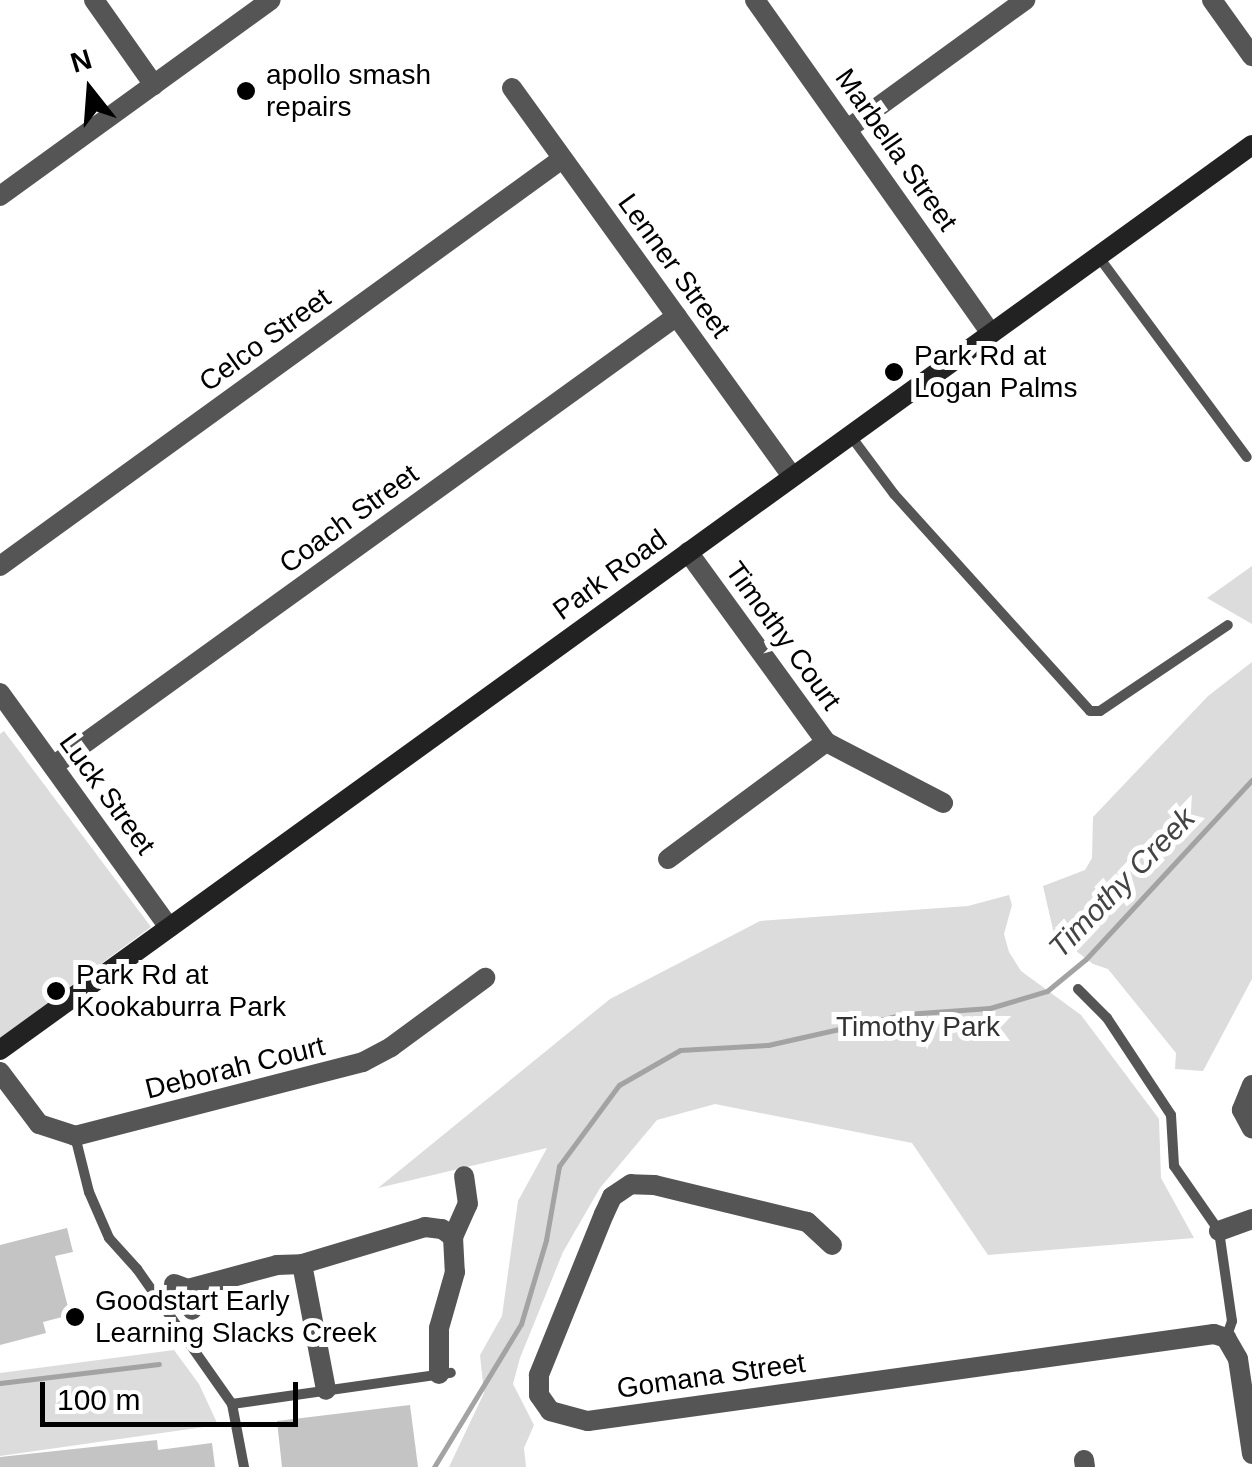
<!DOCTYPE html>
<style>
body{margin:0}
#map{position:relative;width:1252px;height:1467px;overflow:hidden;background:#fff;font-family:Helvetica,sans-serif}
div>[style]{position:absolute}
.green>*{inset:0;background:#dcdcdc}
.stream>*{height:5px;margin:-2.5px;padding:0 2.5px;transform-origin:2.5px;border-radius:2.5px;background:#a3a3a3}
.building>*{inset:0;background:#c4c4c4}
.lane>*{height:10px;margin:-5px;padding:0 5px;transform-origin:5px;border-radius:5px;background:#555}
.street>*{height:20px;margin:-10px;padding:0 10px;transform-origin:10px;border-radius:10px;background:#555}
.secondary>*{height:20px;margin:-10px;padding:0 10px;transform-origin:10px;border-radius:10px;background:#222}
.dots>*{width:28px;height:28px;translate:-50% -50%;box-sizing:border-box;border:5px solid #fff;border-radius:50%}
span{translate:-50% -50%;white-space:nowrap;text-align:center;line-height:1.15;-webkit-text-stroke:10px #fff;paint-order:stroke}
.poi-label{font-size:28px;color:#000}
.left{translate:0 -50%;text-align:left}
.street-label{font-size:28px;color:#000}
.park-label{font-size:28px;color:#333}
.water-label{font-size:30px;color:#444;font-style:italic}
.north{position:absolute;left:40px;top:40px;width:100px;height:100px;-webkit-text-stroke:8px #fff;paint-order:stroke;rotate:343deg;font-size:28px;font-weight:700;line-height:40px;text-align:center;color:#000}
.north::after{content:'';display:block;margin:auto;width:35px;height:45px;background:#000;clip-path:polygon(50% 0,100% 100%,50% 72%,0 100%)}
.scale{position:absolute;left:40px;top:1382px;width:258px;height:45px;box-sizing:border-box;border:5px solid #000;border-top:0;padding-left:12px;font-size:30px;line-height:35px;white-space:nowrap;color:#000;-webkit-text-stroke:8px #fff;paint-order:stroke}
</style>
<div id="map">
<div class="green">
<i style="clip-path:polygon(1252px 566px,1252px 624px,1207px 598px)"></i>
<i style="clip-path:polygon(1252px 662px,1252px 979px,1203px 1071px,1175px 1069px,1176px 1053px,1108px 969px,1093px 964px,1054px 934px,1043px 886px,1085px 870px,1092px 858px,1093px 817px,1208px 696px)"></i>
<i style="clip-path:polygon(4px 731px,151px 927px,0 1038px,0 734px)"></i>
<i style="clip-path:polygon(1009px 895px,1012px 905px,1004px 934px,1009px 952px,1021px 971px,1081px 1015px,1159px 1119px,1161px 1178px,1194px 1238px,988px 1255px,912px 1143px,715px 1104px,657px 1120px,600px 1188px,563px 1252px,520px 1358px,513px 1384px,534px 1425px,524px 1448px,526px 1467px,449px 1467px,484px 1393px,480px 1355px,502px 1316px,518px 1201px,547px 1148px,378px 1188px,610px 999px,760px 921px,968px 906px)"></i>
<i style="clip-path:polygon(174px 1350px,199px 1384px,218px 1425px,0 1456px,0 1373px)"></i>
</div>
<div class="stream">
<i style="left:0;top:1383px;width:160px;rotate:-6.8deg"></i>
<i style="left:434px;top:1467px;width:167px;rotate:-58.7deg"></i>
<i style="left:521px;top:1324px;width:88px;rotate:-73.4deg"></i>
<i style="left:546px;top:1240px;width:75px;rotate:-80deg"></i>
<i style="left:559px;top:1166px;width:101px;rotate:-53.5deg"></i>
<i style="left:619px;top:1085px;width:70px;rotate:-29.8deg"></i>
<i style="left:680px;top:1050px;width:88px;rotate:-3.3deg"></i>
<i style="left:768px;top:1045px;width:141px;rotate:-12.7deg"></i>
<i style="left:906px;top:1014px;width:84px;rotate:-4.1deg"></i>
<i style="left:990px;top:1008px;width:59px;rotate:-16.6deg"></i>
<i style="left:1047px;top:991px;width:50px;rotate:-39.4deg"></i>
<i style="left:1086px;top:959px;width:244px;rotate:-47.2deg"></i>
</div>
<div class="building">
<i style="clip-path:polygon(67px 1228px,73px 1252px,55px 1256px,70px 1315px,43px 1322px,46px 1333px,0 1345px,0 1245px)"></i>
<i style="clip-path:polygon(410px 1405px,418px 1467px,282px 1467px,277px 1421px)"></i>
<i style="clip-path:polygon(157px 1440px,158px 1450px,212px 1443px,215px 1467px,0 1467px,0 1457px)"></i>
</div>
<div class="lane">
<i style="left:1098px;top:256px;width:250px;rotate:53.5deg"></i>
<i style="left:850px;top:435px;width:74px;rotate:53.3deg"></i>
<i style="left:894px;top:494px;width:292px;rotate:47.9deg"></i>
<i style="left:1090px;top:711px;width:10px"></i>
<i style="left:1100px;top:711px;width:154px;rotate:-33.9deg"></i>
<i style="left:1078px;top:989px;width:41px;rotate:45deg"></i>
<i style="left:1107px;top:1018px;width:116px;rotate:56.6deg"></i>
<i style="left:1171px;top:1115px;width:51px;rotate:86.6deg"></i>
<i style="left:1174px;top:1166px;width:79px;rotate:55.3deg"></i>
<i style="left:1219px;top:1231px;width:91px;rotate:81.8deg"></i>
<i style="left:1232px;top:1321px;width:18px;rotate:109deg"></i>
<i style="left:75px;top:1136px;width:58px;rotate:76deg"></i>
<i style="left:89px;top:1192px;width:50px;rotate:66.5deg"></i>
<i style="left:109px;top:1238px;width:42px;rotate:47.9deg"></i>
<i style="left:137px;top:1269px;width:165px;rotate:54.9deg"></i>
<i style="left:232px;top:1404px;width:64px;rotate:79.2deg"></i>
<i style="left:232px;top:1404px;width:221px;rotate:-8.1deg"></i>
</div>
<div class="street">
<i style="left:94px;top:0;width:104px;rotate:54.8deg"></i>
<i style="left:755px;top:0;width:407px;rotate:54.7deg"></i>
<i style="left:1212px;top:0;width:69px;rotate:54.5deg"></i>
<i style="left:512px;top:88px;width:478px;rotate:54.2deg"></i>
<i style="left:849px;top:128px;width:218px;rotate:-36deg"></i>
<i style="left:0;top:196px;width:334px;rotate:-35.9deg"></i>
<i style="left:688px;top:552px;width:235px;rotate:54deg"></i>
<i style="left:826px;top:742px;width:132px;rotate:27.5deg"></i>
<i style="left:0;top:566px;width:694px;rotate:-35.91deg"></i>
<i style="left:0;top:693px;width:289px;rotate:54.2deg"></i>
<i style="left:53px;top:766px;width:769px;rotate:-35.8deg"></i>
<i style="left:668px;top:859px;width:197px;rotate:-36.5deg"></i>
<i style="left:0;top:1072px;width:65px;rotate:53.1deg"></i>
<i style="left:39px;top:1124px;width:38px;rotate:18deg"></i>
<i style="left:75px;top:1136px;width:297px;rotate:-14.4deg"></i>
<i style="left:363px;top:1062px;width:32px;rotate:-28deg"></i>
<i style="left:391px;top:1047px;width:117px;rotate:-36.3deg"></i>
<i style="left:1252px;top:1085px;width:27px;rotate:112deg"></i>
<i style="left:1242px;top:1110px;width:21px;rotate:62deg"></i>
<i style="left:1219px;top:1231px;width:35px;rotate:-20deg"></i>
<i style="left:453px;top:1237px;width:36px;rotate:-66deg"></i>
<i style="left:468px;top:1204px;width:28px;rotate:-98deg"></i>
<i style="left:832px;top:1245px;width:34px;rotate:-137deg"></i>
<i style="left:807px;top:1222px;width:157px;rotate:-166.4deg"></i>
<i style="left:654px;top:1185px;width:23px;rotate:-178deg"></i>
<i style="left:631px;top:1184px;width:23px;rotate:146deg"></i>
<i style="left:612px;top:1197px;width:19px;rotate:115deg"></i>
<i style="left:604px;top:1214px;width:174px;rotate:112deg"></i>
<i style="left:539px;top:1375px;width:20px;rotate:90deg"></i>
<i style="left:539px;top:1395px;width:19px;rotate:55deg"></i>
<i style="left:550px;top:1411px;width:39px;rotate:15deg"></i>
<i style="left:588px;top:1421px;width:632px;rotate:-7.91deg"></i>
<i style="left:1214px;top:1334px;width:13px;rotate:18deg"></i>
<i style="left:1226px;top:1338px;width:24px;rotate:60deg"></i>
<i style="left:1238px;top:1359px;width:96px;rotate:81.6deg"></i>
<i style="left:302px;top:1264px;width:128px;rotate:79.2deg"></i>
<i style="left:174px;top:1284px;width:15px;rotate:20deg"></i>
<i style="left:188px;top:1289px;width:21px;rotate:79deg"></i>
<i style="left:188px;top:1289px;width:92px;rotate:-15.1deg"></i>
<i style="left:277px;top:1265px;width:25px;rotate:-2deg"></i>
<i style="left:302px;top:1264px;width:128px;rotate:-16.7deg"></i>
<i style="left:425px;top:1227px;width:17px;rotate:7deg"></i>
<i style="left:442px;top:1229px;width:14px;rotate:36deg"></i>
<i style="left:453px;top:1237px;width:35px;rotate:87deg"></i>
<i style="left:455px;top:1272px;width:58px;rotate:105.9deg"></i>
<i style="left:439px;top:1328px;width:46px;rotate:90deg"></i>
<i style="left:1084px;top:1460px;width:7px;rotate:82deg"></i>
</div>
<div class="secondary">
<i style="left:0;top:1050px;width:1545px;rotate:-35.86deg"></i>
</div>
<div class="dots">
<i style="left:246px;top:91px;background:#000"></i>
<i style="left:894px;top:372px;background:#000"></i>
<i style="left:56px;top:991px;background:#000"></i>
<i style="left:75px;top:1317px;background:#000"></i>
</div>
<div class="poi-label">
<span class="left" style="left:266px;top:91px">apollo smash<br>repairs</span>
<span class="left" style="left:914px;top:372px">Park Rd at<br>Logan Palms</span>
<span class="left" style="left:76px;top:991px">Park Rd at<br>Kookaburra Park</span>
<span class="left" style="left:95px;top:1317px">Goodstart Early<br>Learning Slacks Creek</span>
</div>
<div class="street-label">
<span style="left:896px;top:150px;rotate:55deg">Marbella Street</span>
<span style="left:674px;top:266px;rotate:54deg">Lenner Street</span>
<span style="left:265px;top:340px;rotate:-36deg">Celco Street</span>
<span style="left:349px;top:519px;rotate:-36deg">Coach Street</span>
<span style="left:610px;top:575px;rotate:-36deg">Park Road</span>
<span style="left:783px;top:636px;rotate:54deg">Timothy Court</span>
<span style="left:107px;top:794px;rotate:54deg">Luck Street</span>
<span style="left:235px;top:1068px;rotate:-14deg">Deborah Court</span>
<span style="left:711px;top:1376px;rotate:-8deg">Gomana Street</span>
</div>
<div class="park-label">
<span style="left:918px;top:1027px">Timothy Park</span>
</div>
<div class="water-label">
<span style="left:1122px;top:883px;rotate:-46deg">Timothy Creek</span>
</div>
<div class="north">N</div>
<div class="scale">100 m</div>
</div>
